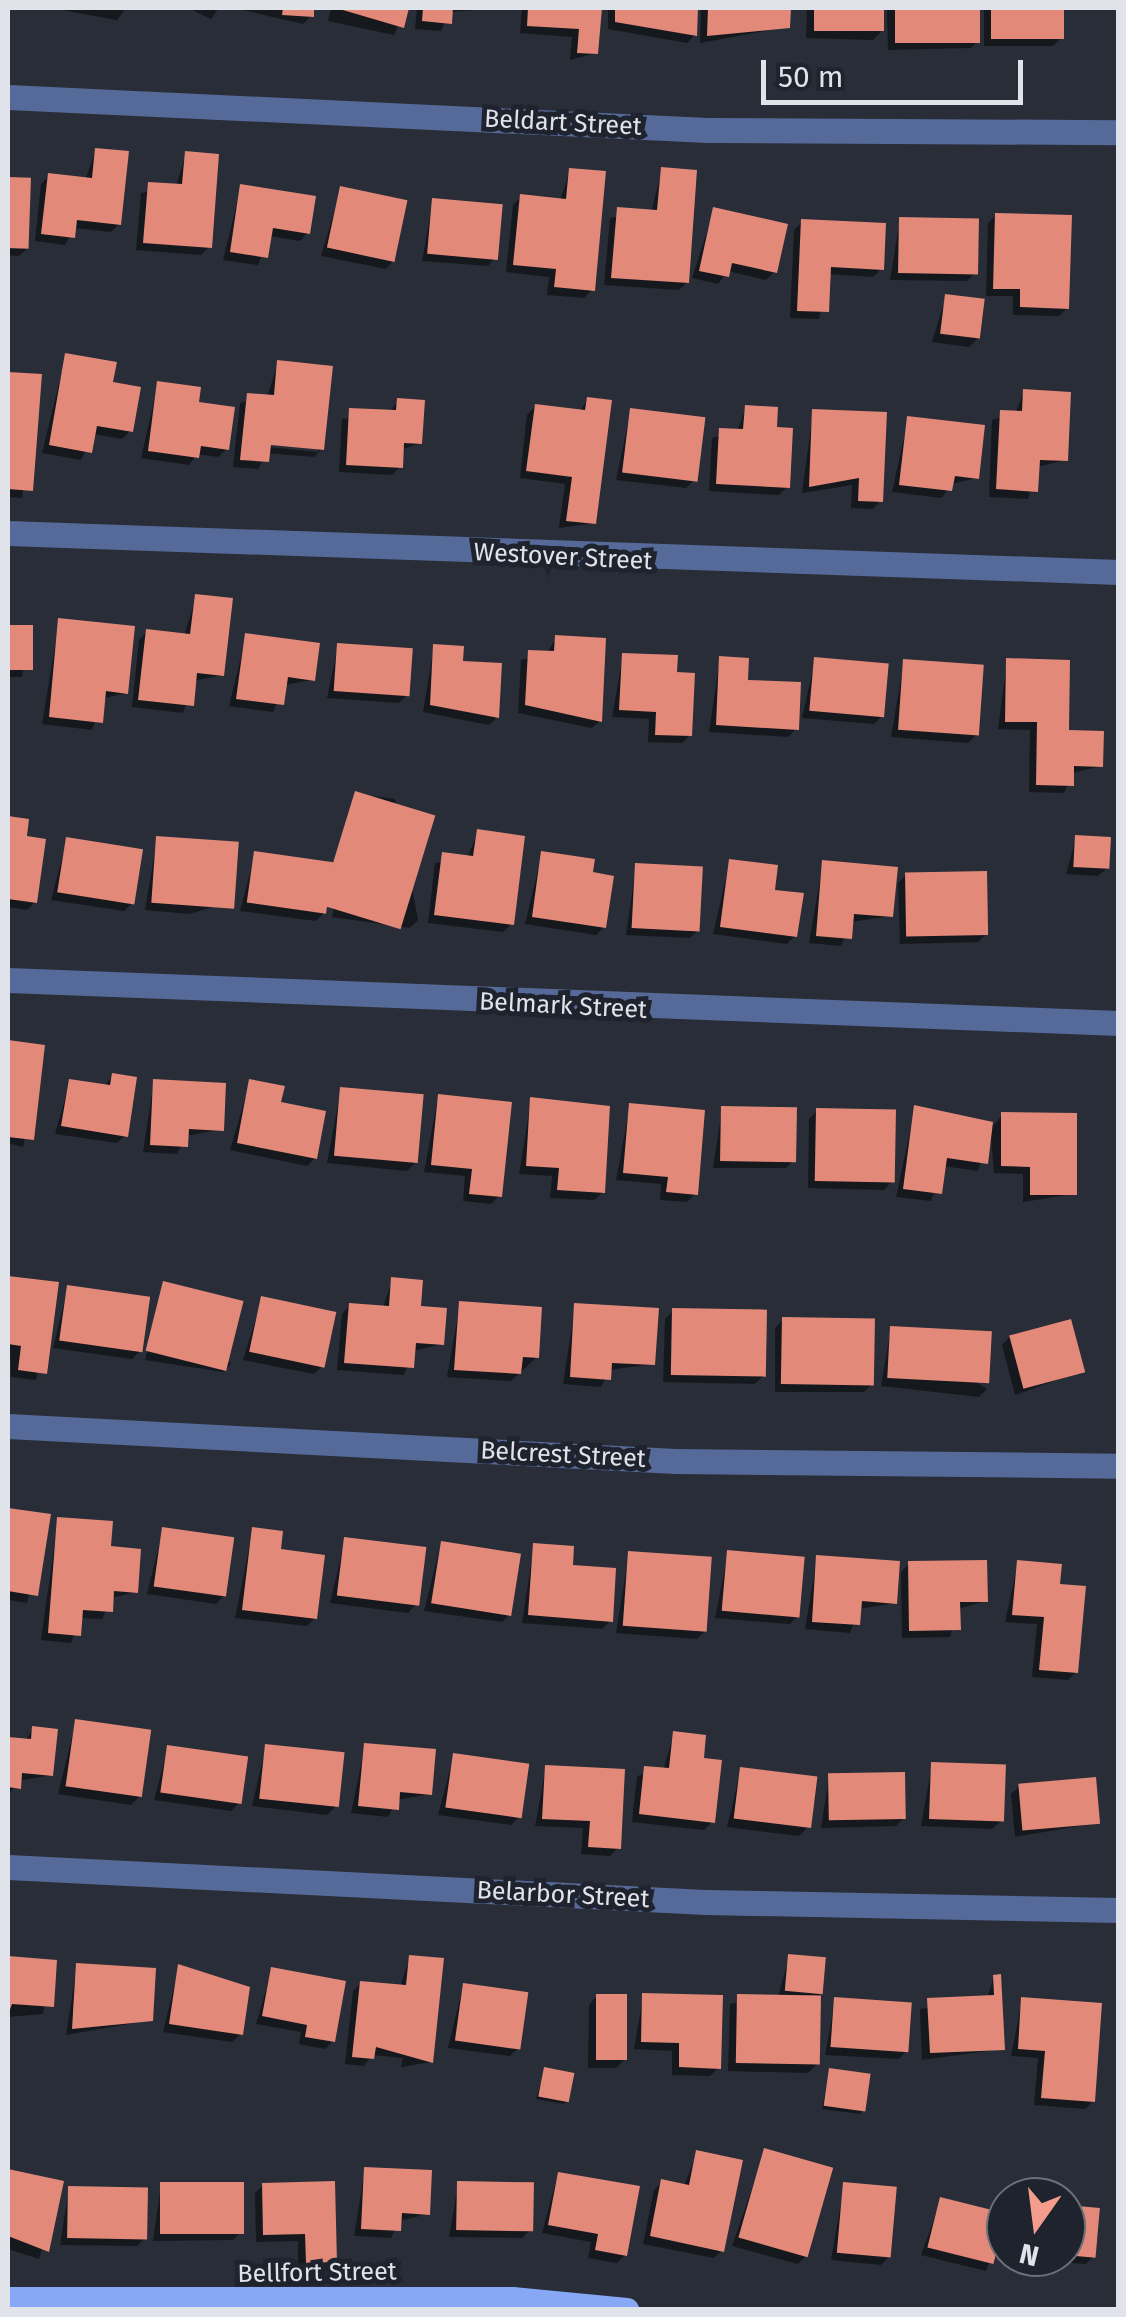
<!DOCTYPE html>
<style>
body{margin:0}
#map{position:relative;width:1126px;height:2317px;overflow:hidden;background:#282d37;font-family:"Fira Sans",sans-serif}
div>[style]{position:absolute}
.shadow>*{inset:0;background:#0007}
.building>*{inset:0;background:#e28979;transform-origin:0 0}
.minor>*{height:25px;margin:-12.5px;padding:0 12.5px;transform-origin:12.5px;border-radius:12.5px;background:#566a99}
.major>*{height:25px;margin:-12.5px;padding:0 12.5px;transform-origin:12.5px;border-radius:12.5px;background:#87a8f4}
span{translate:-50% -50%;white-space:nowrap;text-align:center;line-height:1.15;-webkit-text-stroke:10px #1e232d;paint-order:stroke}
.street-label{font-size:25px;color:#e0e3ea}
.frame{position:absolute;inset:0;border:10px solid #e0e3ea;pointer-events:none}
.north{position:absolute;left:986px;top:2177px;width:100px;height:100px;box-sizing:border-box;background:#1e232d;border:2px solid #6c7079;border-radius:50%;rotate:194deg;font-size:28px;font-weight:700;line-height:40px;text-align:center;color:#e0e3ea}
.north::after{content:'';display:block;margin:auto;width:35px;height:45px;background:#f49d8d;clip-path:polygon(50% 0,100% 100%,50% 72%,0 100%)}
.scale{position:absolute;left:761px;top:60px;width:262px;height:45px;box-sizing:border-box;border:5px solid #e0e3ea;border-top:0;padding-left:12px;font-size:30px;line-height:35px;white-space:nowrap;color:#e0e3ea;-webkit-text-stroke:8px #1e232d;paint-order:stroke}
</style>
<div id="map">
<div class="shadow">
<i style="clip-path:polygon(50px 8px,126px 8px,117px 20px)"></i>
<i style="clip-path:polygon(188px 8px,219px 8px,211px 19px)"></i>
<i style="clip-path:polygon(234px 8px,312px 8px,311px 16px,303px 24px)"></i>
<i style="clip-path:polygon(331px 8px,406px 8px,394px 35px,328px 21px)"></i>
<i style="clip-path:polygon(417px 8px,502px 8px,450px 12px,441px 31px,415px 29px)"></i>
<i style="clip-path:polygon(522px 8px,599px 8px,596px 53px,570px 60px,572px 37px,520px 33px)"></i>
<i style="clip-path:polygon(608px 8px,696px 8px,695px 35px,687px 43px,608px 29px)"></i>
<i style="clip-path:polygon(701px 8px,788px 8px,788px 27px,700px 43px)"></i>
<i style="clip-path:polygon(807px 8px,882px 8px,881px 32px,873px 40px,806px 38px)"></i>
<i style="clip-path:polygon(887px 8px,978px 8px,979px 40px,971px 48px,888px 50px)"></i>
<i style="clip-path:polygon(984px 8px,1061px 8px,1061px 38px,1053px 46px,984px 46px)"></i>
<i style="clip-path:polygon(96px 150px,119px 224px,111px 232px,74px 228px,65px 245px,35px 241px,41px 184px,49px 176px,85px 180px)"></i>
<i style="clip-path:polygon(186px 154px,209px 247px,201px 255px,136px 250px,141px 193px,176px 186px)"></i>
<i style="clip-path:polygon(662px 170px,687px 282px,679px 290px,604px 285px,610px 218px,651px 212px)"></i>
<i style="clip-path:polygon(570px 171px,592px 290px,584px 298px,547px 295px,549px 277px,506px 272px,513px 205px,521px 197px,560px 200px)"></i>
<i style="clip-path:polygon(8px 180px,29px 180px,28px 248px,19px 256px,8px 255px)"></i>
<i style="clip-path:polygon(241px 187px,308px 232px,300px 241px,269px 236px,258px 265px,223px 260px)"></i>
<i style="clip-path:polygon(341px 189px,394px 260px,386px 269px,321px 256px)"></i>
<i style="clip-path:polygon(433px 201px,496px 257px,488px 266px,422px 261px)"></i>
<i style="clip-path:polygon(714px 210px,774px 272px,766px 280px,728px 271px,718px 284px,692px 278px)"></i>
<i style="clip-path:polygon(996px 215px,1067px 308px,1059px 316px,1013px 315px,1013px 296px,986px 296px,988px 223px)"></i>
<i style="clip-path:polygon(900px 219px,975px 273px,967px 281px,890px 280px)"></i>
<i style="clip-path:polygon(802px 222px,881px 269px,873px 277px,828px 274px,819px 319px,790px 318px,794px 230px)"></i>
<i style="clip-path:polygon(946px 297px,977px 339px,969px 347px,932px 342px)"></i>
<i style="clip-path:polygon(66px 355px,110px 384px,130px 431px,122px 439px,93px 434px,81px 460px,42px 453px)"></i>
<i style="clip-path:polygon(evenodd,278px 363px,322px 449px,314px 457px,267px 453px,258px 469px,233px 467px,240px 403px,267px 397px,278px 363px,258px 441px,318px 447px,318px 452px,258px 446px,258px 441px)"></i>
<i style="clip-path:polygon(8px 374px,40px 376px,22px 498px,8px 497px)"></i>
<i style="clip-path:polygon(158px 384px,196px 404px,227px 449px,218px 457px,197px 454px,189px 465px,141px 458px)"></i>
<i style="clip-path:polygon(1024px 392px,1066px 460px,1037px 467px,1028px 499px,989px 497px,992px 420px,1015px 413px)"></i>
<i style="clip-path:polygon(588px 399px,594px 523px,559px 528px,565px 484px,520px 478px,527px 415px,536px 406px,579px 412px)"></i>
<i style="clip-path:polygon(398px 401px,420px 443px,401px 450px,400px 467px,392px 475px,339px 472px,342px 419px,389px 412px)"></i>
<i style="clip-path:polygon(746px 408px,774px 429px,787px 487px,779px 495px,709px 491px,712px 438px,737px 431px)"></i>
<i style="clip-path:polygon(631px 410px,694px 480px,686px 488px,616px 480px)"></i>
<i style="clip-path:polygon(813px 412px,881px 500px,873px 509px,851px 508px,852px 485px,802px 493px)"></i>
<i style="clip-path:polygon(908px 419px,976px 478px,951px 484px,942px 498px,892px 492px)"></i>
<i style="clip-path:polygon(196px 597px,222px 675px,194px 681px,183px 713px,132px 707px,139px 640px,147px 631px,184px 636px)"></i>
<i style="clip-path:polygon(59px 621px,125px 693px,102px 699px,92px 730px,42px 724px)"></i>
<i style="clip-path:polygon(8px 627px,31px 628px,22px 677px,8px 677px)"></i>
<i style="clip-path:polygon(246px 636px,313px 680px,284px 685px,273px 712px,229px 706px)"></i>
<i style="clip-path:polygon(556px 638px,600px 721px,592px 728px,518px 713px,521px 660px,547px 653px)"></i>
<i style="clip-path:polygon(338px 645px,407px 695px,399px 703px,327px 698px)"></i>
<i style="clip-path:polygon(434px 646px,461px 663px,497px 717px,489px 725px,423px 712px)"></i>
<i style="clip-path:polygon(623px 655px,674px 675px,690px 735px,682px 743px,648px 742px,649px 719px,612px 717px)"></i>
<i style="clip-path:polygon(720px 658px,796px 729px,788px 737px,709px 732px)"></i>
<i style="clip-path:polygon(815px 660px,882px 716px,874px 724px,802px 718px)"></i>
<i style="clip-path:polygon(904px 661px,976px 735px,968px 743px,891px 737px)"></i>
<i style="clip-path:polygon(1007px 661px,1101px 766px,1072px 773px,1064px 793px,1029px 792px,1030px 730px,998px 729px)"></i>
<i style="clip-path:polygon(356px 794px,395px 799px,418px 920px,410px 928px,332px 917px)"></i>
<i style="clip-path:polygon(8px 818px,26px 821px,35px 902px,27px 910px,8px 907px)"></i>
<i style="clip-path:polygon(478px 832px,511px 924px,503px 932px,428px 923px,435px 863px,467px 858px)"></i>
<i style="clip-path:polygon(1076px 838px,1107px 868px,1098px 876px,1066px 874px)"></i>
<i style="clip-path:polygon(67px 839px,132px 903px,124px 911px,51px 900px)"></i>
<i style="clip-path:polygon(157px 839px,232px 901px,190px 914px,145px 910px)"></i>
<i style="clip-path:polygon(542px 853px,590px 874px,604px 927px,596px 935px,525px 924px)"></i>
<i style="clip-path:polygon(255px 854px,324px 913px,316px 921px,240px 911px)"></i>
<i style="clip-path:polygon(730px 861px,795px 936px,787px 944px,713px 934px)"></i>
<i style="clip-path:polygon(823px 862px,891px 916px,851px 922px,841px 946px,809px 943px)"></i>
<i style="clip-path:polygon(636px 865px,698px 930px,690px 938px,626px 935px)"></i>
<i style="clip-path:polygon(906px 875px,986px 934px,978px 942px,900px 944px,898px 883px)"></i>
<i style="clip-path:polygon(8px 1043px,43px 1047px,23px 1147px,8px 1143px)"></i>
<i style="clip-path:polygon(113px 1076px,125px 1135px,117px 1143px,55px 1134px,70px 1081px,104px 1086px)"></i>
<i style="clip-path:polygon(154px 1081px,222px 1129px,186px 1136px,177px 1154px,143px 1152px)"></i>
<i style="clip-path:polygon(250px 1082px,278px 1104px,315px 1158px,307px 1166px,230px 1150px)"></i>
<i style="clip-path:polygon(341px 1089px,415px 1163px,407px 1171px,327px 1163px)"></i>
<i style="clip-path:polygon(438px 1097px,499px 1196px,491px 1204px,463px 1201px,465px 1176px,424px 1172px)"></i>
<i style="clip-path:polygon(531px 1100px,603px 1192px,594px 1200px,550px 1198px,552px 1176px,519px 1174px)"></i>
<i style="clip-path:polygon(630px 1106px,695px 1194px,687px 1202px,660px 1200px,661px 1184px,616px 1180px)"></i>
<i style="clip-path:polygon(915px 1108px,994px 1125px,1002px 1115px,1074px 1194px,1023px 1202px,1023px 1174px,994px 1173px,990px 1126px,978px 1171px,943px 1166px,931px 1201px,896px 1197px)"></i>
<i style="clip-path:polygon(722px 1109px,794px 1160px,786px 1168px,713px 1168px)"></i>
<i style="clip-path:polygon(817px 1111px,892px 1181px,884px 1190px,808px 1188px,809px 1119px)"></i>
<i style="clip-path:polygon(8px 1278px,56px 1284px,36px 1380px,11px 1377px)"></i>
<i style="clip-path:polygon(392px 1280px,442px 1344px,413px 1351px,404px 1375px,337px 1370px,342px 1314px,350px 1305px,383px 1308px)"></i>
<i style="clip-path:polygon(164px 1284px,231px 1364px,223px 1372px,145px 1360px)"></i>
<i style="clip-path:polygon(68px 1287px,140px 1351px,132px 1359px,53px 1348px)"></i>
<i style="clip-path:polygon(262px 1299px,322px 1366px,314px 1374px,243px 1360px)"></i>
<i style="clip-path:polygon(460px 1304px,537px 1357px,511px 1381px,447px 1377px)"></i>
<i style="clip-path:polygon(575px 1306px,652px 1364px,610px 1370px,601px 1387px,563px 1384px)"></i>
<i style="clip-path:polygon(673px 1311px,763px 1376px,755px 1384px,663px 1382px,665px 1319px)"></i>
<i style="clip-path:polygon(783px 1320px,872px 1384px,864px 1392px,775px 1392px,775px 1328px)"></i>
<i style="clip-path:polygon(891px 1328px,987px 1389px,979px 1397px,881px 1386px)"></i>
<i style="clip-path:polygon(1010px 1337px,1082px 1371px,1015px 1395px,1002px 1345px)"></i>
<i style="clip-path:polygon(8px 1510px,48px 1516px,27px 1603px,8px 1600px)"></i>
<i style="clip-path:polygon(58px 1519px,108px 1548px,136px 1592px,111px 1598px,102px 1619px,80px 1618px,71px 1643px,41px 1640px)"></i>
<i style="clip-path:polygon(163px 1529px,224px 1595px,216px 1604px,147px 1594px)"></i>
<i style="clip-path:polygon(253px 1529px,278px 1552px,315px 1618px,307px 1626px,235px 1618px)"></i>
<i style="clip-path:polygon(345px 1540px,416px 1604px,408px 1613px,330px 1603px)"></i>
<i style="clip-path:polygon(441px 1543px,510px 1614px,502px 1622px,424px 1611px)"></i>
<i style="clip-path:polygon(534px 1545px,570px 1568px,611px 1620px,602px 1629px,522px 1623px)"></i>
<i style="clip-path:polygon(629px 1553px,705px 1631px,697px 1639px,616px 1633px)"></i>
<i style="clip-path:polygon(728px 1553px,798px 1616px,790px 1624px,715px 1618px)"></i>
<i style="clip-path:polygon(817px 1558px,895px 1603px,859px 1609px,850px 1633px,805px 1629px)"></i>
<i style="clip-path:polygon(1018px 1562px,1057px 1586px,1076px 1672px,1068px 1680px,1032px 1677px,1037px 1624px,1005px 1622px)"></i>
<i style="clip-path:polygon(909px 1564px,986px 1601px,958px 1609px,950px 1637px,902px 1638px,901px 1572px)"></i>
<i style="clip-path:polygon(76px 1721px,139px 1797px,131px 1805px,58px 1794px)"></i>
<i style="clip-path:polygon(33px 1729px,51px 1775px,19px 1781px,8px 1795px,8px 1740px,25px 1741px)"></i>
<i style="clip-path:polygon(674px 1734px,701px 1760px,712px 1822px,704px 1830px,632px 1822px,637px 1776px,663px 1770px)"></i>
<i style="clip-path:polygon(365px 1745px,430px 1794px,397px 1800px,388px 1817px,351px 1813px)"></i>
<i style="clip-path:polygon(266px 1746px,336px 1806px,327px 1815px,252px 1806px)"></i>
<i style="clip-path:polygon(168px 1747px,239px 1803px,231px 1811px,154px 1800px)"></i>
<i style="clip-path:polygon(454px 1755px,519px 1817px,511px 1825px,438px 1815px)"></i>
<i style="clip-path:polygon(932px 1765px,1001px 1821px,992px 1829px,921px 1826px)"></i>
<i style="clip-path:polygon(546px 1767px,618px 1848px,610px 1856px,581px 1854px,583px 1828px,535px 1826px)"></i>
<i style="clip-path:polygon(741px 1769px,808px 1827px,799px 1836px,727px 1827px)"></i>
<i style="clip-path:polygon(829px 1777px,904px 1818px,896px 1826px,821px 1828px)"></i>
<i style="clip-path:polygon(1020px 1786px,1097px 1823px,1015px 1837px,1011px 1794px)"></i>
<i style="clip-path:polygon(410px 1957px,431px 2062px,401px 2067px,403px 2058px,372px 2055px,364px 2066px,345px 2064px,353px 1991px,361px 1983px,400px 1987px)"></i>
<i style="clip-path:polygon(789px 1957px,820px 1993px,816px 2065px,808px 2073px,728px 2071px,730px 2004px,778px 1997px)"></i>
<i style="clip-path:polygon(8px 1959px,54px 1962px,43px 2014px,8px 2017px)"></i>
<i style="clip-path:polygon(77px 1965px,151px 2020px,66px 2035px)"></i>
<i style="clip-path:polygon(179px 1967px,241px 2034px,232px 2042px,163px 2032px)"></i>
<i style="clip-path:polygon(272px 1970px,333px 2041px,325px 2049px,299px 2044px,301px 2032px,256px 2024px)"></i>
<i style="clip-path:polygon(994px 1977px,1002px 2049px,922px 2060px,920px 2009px,987px 1998px)"></i>
<i style="clip-path:polygon(463px 1986px,518px 2048px,510px 2056px,448px 2048px)"></i>
<i style="clip-path:polygon(597px 1996px,624px 2060px,616px 2068px,588px 2068px,589px 2005px)"></i>
<i style="clip-path:polygon(643px 1996px,718px 2068px,710px 2076px,672px 2075px,672px 2051px,634px 2049px)"></i>
<i style="clip-path:polygon(835px 2000px,907px 2050px,899px 2059px,825px 2055px)"></i>
<i style="clip-path:polygon(1022px 2000px,1093px 2101px,1085px 2109px,1034px 2105px,1038px 2058px,1011px 2056px)"></i>
<i style="clip-path:polygon(545px 2070px,567px 2101px,564px 2104px,536px 2099px)"></i>
<i style="clip-path:polygon(830px 2071px,863px 2110px,860px 2114px,822px 2109px)"></i>
<i style="clip-path:polygon(765px 2151px,806px 2256px,798px 2264px,732px 2246px)"></i>
<i style="clip-path:polygon(697px 2153px,722px 2250px,714px 2258px,643px 2244px,654px 2190px,662px 2182px,684px 2186px)"></i>
<i style="clip-path:polygon(365px 2169px,427px 2214px,399px 2221px,391px 2238px,354px 2236px)"></i>
<i style="clip-path:polygon(8px 2172px,61px 2183px,39px 2259px,8px 2249px)"></i>
<i style="clip-path:polygon(558px 2174px,625px 2255px,617px 2263px,588px 2258px,591px 2242px,542px 2233px)"></i>
<i style="clip-path:polygon(161px 2184px,241px 2232px,233px 2240px,153px 2241px)"></i>
<i style="clip-path:polygon(458px 2184px,530px 2230px,522px 2238px,449px 2237px)"></i>
<i style="clip-path:polygon(263px 2185px,335px 2262px,327px 2270px,298px 2270px,298px 2241px,256px 2242px,255px 2193px)"></i>
<i style="clip-path:polygon(844px 2185px,889px 2257px,881px 2265px,831px 2260px)"></i>
<i style="clip-path:polygon(69px 2188px,146px 2237px,137px 2246px,60px 2245px)"></i>
<i style="clip-path:polygon(941px 2200px,1006px 2216px,986px 2271px,921px 2255px)"></i>
<i style="clip-path:polygon(1066px 2208px,1094px 2256px,1086px 2264px,1013px 2259px,1066px 2257px)"></i>
</div>
<div class="building">
<i style="clip-path:polygon(283px 8px,314px 8px,314px 17px,282px 15px)"></i>
<i style="clip-path:polygon(336px 8px,409px 8px,404px 28px)"></i>
<i style="clip-path:polygon(423px 8px,453px 8px,452px 24px,422px 21px)"></i>
<i style="clip-path:polygon(528px 8px,602px 8px,598px 54px,577px 53px,579px 29px,527px 26px)"></i>
<i style="clip-path:polygon(615px 8px,698px 8px,697px 36px,615px 22px)"></i>
<i style="clip-path:polygon(708px 8px,791px 8px,790px 28px,707px 36px)"></i>
<i style="left:814px;top:8px;width:70px;height:23px"></i>
<i style="left:895px;top:8px;width:85px;height:35px"></i>
<i style="left:991px;top:8px;width:73px;height:31px"></i>
<i style="clip-path:polygon(95px 148px,129px 151px,121px 225px,77px 220px,75px 238px,41px 234px,48px 173px,92px 178px)"></i>
<i style="clip-path:polygon(185px 151px,219px 154px,212px 248px,143px 243px,148px 182px,182px 184px)"></i>
<i style="clip-path:polygon(661px 167px,697px 170px,689px 283px,611px 278px,617px 207px,657px 210px)"></i>
<i style="clip-path:polygon(569px 168px,606px 171px,595px 291px,554px 287px,556px 269px,513px 265px,520px 194px,566px 199px)"></i>
<i style="left:8px;top:177px;width:23px;height:71px;rotate:2deg"></i>
<i style="clip-path:polygon(240px 184px,316px 196px,310px 234px,273px 228px,268px 258px,230px 252px)"></i>
<i style="left:340px;top:186px;width:69px;height:63px;rotate:12deg"></i>
<i style="left:432px;top:198px;width:71px;height:56px;rotate:5deg"></i>
<i style="clip-path:polygon(713px 207px,788px 224px,777px 273px,732px 263px,729px 277px,699px 271px)"></i>
<i style="clip-path:polygon(995px 213px,1072px 215px,1069px 309px,1020px 307px,1020px 289px,993px 289px)"></i>
<i style="left:899px;top:217px;width:80px;height:56px;rotate:1deg"></i>
<i style="clip-path:polygon(801px 219px,886px 223px,884px 270px,831px 267px,829px 312px,797px 311px)"></i>
<i style="left:945px;top:294px;width:40px;height:40px;rotate:7deg"></i>
<i style="clip-path:polygon(65px 353px,117px 362px,113px 382px,141px 387px,133px 432px,97px 426px,92px 453px,49px 445px)"></i>
<i style="clip-path:polygon(277px 360px,333px 366px,324px 450px,271px 445px,269px 462px,240px 460px,247px 393px,274px 395px)"></i>
<i style="clip-path:polygon(8px 372px,42px 374px,33px 491px,8px 489px)"></i>
<i style="clip-path:polygon(157px 381px,201px 387px,199px 402px,235px 407px,229px 450px,201px 446px,199px 458px,148px 451px)"></i>
<i style="clip-path:polygon(1023px 389px,1071px 392px,1068px 461px,1040px 460px,1038px 492px,996px 489px,1000px 410px,1022px 411px)"></i>
<i style="clip-path:polygon(587px 397px,612px 400px,596px 524px,566px 521px,572px 477px,526px 471px,535px 404px,585px 410px)"></i>
<i style="clip-path:polygon(397px 398px,425px 400px,422px 444px,404px 443px,403px 468px,346px 465px,349px 408px,396px 410px)"></i>
<i style="clip-path:polygon(745px 405px,778px 407px,777px 427px,793px 428px,790px 488px,716px 484px,719px 428px,743px 429px)"></i>
<i style="left:630px;top:408px;width:76px;height:65px;rotate:7deg"></i>
<i style="clip-path:polygon(812px 409px,887px 412px,883px 502px,858px 501px,859px 478px,809px 487px)"></i>
<i style="clip-path:polygon(907px 416px,985px 425px,979px 479px,955px 476px,952px 491px,899px 485px)"></i>
<i style="clip-path:polygon(195px 594px,233px 598px,224px 676px,197px 673px,194px 706px,138px 700px,146px 629px,190px 634px)"></i>
<i style="clip-path:polygon(58px 618px,135px 626px,128px 694px,106px 691px,103px 723px,49px 717px)"></i>
<i style="left:8px;top:625px;width:25px;height:45px"></i>
<i style="clip-path:polygon(245px 633px,320px 643px,315px 681px,288px 677px,284px 705px,236px 699px)"></i>
<i style="clip-path:polygon(555px 635px,606px 638px,602px 722px,525px 705px,528px 650px,554px 651px)"></i>
<i style="left:337px;top:643px;width:76px;height:48px;rotate:4deg"></i>
<i style="clip-path:polygon(433px 644px,464px 646px,463px 661px,502px 663px,499px 718px,430px 705px)"></i>
<i style="clip-path:polygon(622px 653px,678px 655px,677px 672px,695px 673px,692px 736px,655px 735px,656px 712px,619px 710px)"></i>
<i style="clip-path:polygon(719px 656px,749px 658px,748px 680px,801px 682px,799px 730px,716px 725px)"></i>
<i style="left:814px;top:657px;width:75px;height:54px;rotate:5deg"></i>
<i style="clip-path:polygon(1006px 658px,1070px 660px,1069px 730px,1104px 731px,1103px 767px,1074px 766px,1074px 786px,1036px 785px,1037px 722px,1005px 722px)"></i>
<i style="left:903px;top:659px;width:81px;height:71px;rotate:4deg"></i>
<i style="left:355px;top:791px;width:84px;height:119px;rotate:17deg"></i>
<i style="clip-path:polygon(8px 816px,29px 819px,27px 836px,46px 839px,37px 903px,8px 899px)"></i>
<i style="clip-path:polygon(477px 829px,525px 836px,514px 925px,434px 915px,442px 852px,473px 856px)"></i>
<i style="left:1075px;top:835px;width:36px;height:32px;rotate:3deg"></i>
<i style="left:156px;top:836px;width:83px;height:67px;rotate:4deg"></i>
<i style="left:66px;top:837px;width:78px;height:56px;rotate:9deg"></i>
<i style="left:254px;top:851px;width:80px;height:52px;rotate:8deg"></i>
<i style="clip-path:polygon(541px 851px,595px 859px,593px 872px,614px 876px,606px 928px,532px 917px)"></i>
<i style="clip-path:polygon(729px 859px,778px 865px,775px 890px,804px 893px,797px 937px,720px 927px)"></i>
<i style="clip-path:polygon(822px 860px,898px 867px,893px 917px,854px 914px,852px 939px,816px 936px)"></i>
<i style="left:635px;top:863px;width:68px;height:65px;rotate:3deg"></i>
<i style="left:987px;top:871px;width:64px;height:82px;rotate:89deg"></i>
<i style="clip-path:polygon(8px 1040px,45px 1045px,34px 1140px,8px 1137px)"></i>
<i style="clip-path:polygon(112px 1073px,137px 1077px,128px 1137px,61px 1126px,69px 1079px,110px 1085px)"></i>
<i style="clip-path:polygon(153px 1079px,226px 1083px,224px 1131px,189px 1129px,188px 1147px,150px 1145px)"></i>
<i style="clip-path:polygon(249px 1079px,285px 1086px,281px 1102px,326px 1111px,317px 1159px,237px 1143px)"></i>
<i style="left:340px;top:1087px;width:84px;height:69px;rotate:5deg"></i>
<i style="clip-path:polygon(438px 1094px,512px 1102px,502px 1197px,469px 1194px,472px 1169px,431px 1165px)"></i>
<i style="clip-path:polygon(530px 1097px,610px 1106px,605px 1193px,557px 1190px,559px 1168px,526px 1166px)"></i>
<i style="clip-path:polygon(629px 1103px,705px 1110px,698px 1195px,666px 1192px,668px 1177px,623px 1173px)"></i>
<i style="clip-path:polygon(914px 1105px,993px 1122px,988px 1164px,947px 1158px,942px 1194px,903px 1189px)"></i>
<i style="left:721px;top:1106px;width:76px;height:55px;rotate:1deg"></i>
<i style="left:816px;top:1108px;width:80px;height:73px;rotate:1deg"></i>
<i style="clip-path:polygon(1001px 1112px,1077px 1113px,1077px 1195px,1030px 1195px,1030px 1167px,1001px 1166px)"></i>
<i style="clip-path:polygon(8px 1276px,59px 1282px,47px 1374px,18px 1370px,21px 1346px,8px 1344px)"></i>
<i style="clip-path:polygon(391px 1277px,423px 1280px,421px 1306px,447px 1308px,444px 1345px,416px 1343px,414px 1368px,344px 1363px,349px 1303px,389px 1306px)"></i>
<i style="left:163px;top:1281px;width:83px;height:72px;rotate:14deg"></i>
<i style="left:67px;top:1285px;width:84px;height:56px;rotate:8deg"></i>
<i style="left:261px;top:1296px;width:77px;height:57px;rotate:12deg"></i>
<i style="clip-path:polygon(459px 1301px,542px 1307px,539px 1358px,523px 1357px,521px 1374px,454px 1370px)"></i>
<i style="clip-path:polygon(574px 1303px,659px 1308px,655px 1365px,612px 1363px,611px 1380px,570px 1377px)"></i>
<i style="left:672px;top:1308px;width:95px;height:67px;rotate:1deg"></i>
<i style="left:782px;top:1317px;width:93px;height:67px;rotate:1deg"></i>
<i style="left:1071px;top:1319px;width:55px;height:64px;rotate:75deg"></i>
<i style="left:890px;top:1326px;width:102px;height:52px;rotate:3deg"></i>
<i style="clip-path:polygon(8px 1508px,51px 1514px,38px 1596px,8px 1591px)"></i>
<i style="clip-path:polygon(57px 1517px,113px 1521px,111px 1546px,141px 1549px,138px 1593px,114px 1591px,113px 1612px,83px 1610px,81px 1636px,48px 1633px)"></i>
<i style="left:162px;top:1527px;width:73px;height:60px;rotate:8deg"></i>
<i style="clip-path:polygon(252px 1527px,283px 1531px,281px 1549px,325px 1555px,317px 1619px,242px 1610px)"></i>
<i style="left:344px;top:1537px;width:83px;height:59px;rotate:7deg"></i>
<i style="left:441px;top:1541px;width:81px;height:63px;rotate:9deg"></i>
<i style="clip-path:polygon(533px 1543px,574px 1546px,573px 1565px,616px 1568px,613px 1622px,528px 1615px)"></i>
<i style="left:727px;top:1550px;width:78px;height:61px;rotate:5deg"></i>
<i style="left:628px;top:1551px;width:84px;height:75px;rotate:4deg"></i>
<i style="clip-path:polygon(816px 1555px,900px 1561px,897px 1604px,862px 1601px,860px 1625px,812px 1622px)"></i>
<i style="clip-path:polygon(987px 1560px,988px 1602px,960px 1602px,961px 1630px,909px 1631px,908px 1561px)"></i>
<i style="clip-path:polygon(1017px 1560px,1062px 1564px,1060px 1584px,1086px 1586px,1078px 1673px,1039px 1670px,1044px 1617px,1012px 1615px)"></i>
<i style="left:75px;top:1719px;width:77px;height:68px;rotate:8deg"></i>
<i style="clip-path:polygon(32px 1726px,58px 1729px,53px 1776px,22px 1773px,21px 1789px,8px 1787px,8px 1737px,31px 1739px)"></i>
<i style="clip-path:polygon(673px 1731px,706px 1735px,704px 1758px,722px 1760px,715px 1823px,639px 1814px,644px 1766px,669px 1768px)"></i>
<i style="clip-path:polygon(364px 1743px,436px 1749px,432px 1795px,400px 1792px,399px 1810px,358px 1806px)"></i>
<i style="left:265px;top:1744px;width:80px;height:55px;rotate:6deg"></i>
<i style="left:167px;top:1745px;width:82px;height:48px;rotate:8deg"></i>
<i style="left:453px;top:1753px;width:77px;height:55px;rotate:8deg"></i>
<i style="left:931px;top:1762px;width:75px;height:57px;rotate:2deg"></i>
<i style="clip-path:polygon(545px 1765px,625px 1769px,621px 1849px,588px 1847px,590px 1821px,542px 1819px)"></i>
<i style="left:740px;top:1767px;width:78px;height:52px;rotate:7deg"></i>
<i style="left:905px;top:1772px;width:47px;height:77px;rotate:89deg"></i>
<i style="left:1096px;top:1777px;width:47px;height:78px;rotate:85deg"></i>
<i style="left:788px;top:1954px;width:38px;height:37px;rotate:5deg"></i>
<i style="clip-path:polygon(409px 1955px,444px 1958px,433px 2063px,376px 2047px,374px 2059px,352px 2057px,360px 1981px,406px 1985px)"></i>
<i style="clip-path:polygon(8px 1956px,57px 1960px,54px 2007px,12px 2004px,8px 2015px)"></i>
<i style="clip-path:polygon(76px 1963px,156px 1968px,153px 2021px,72px 2029px)"></i>
<i style="clip-path:polygon(178px 1964px,250px 1987px,243px 2035px,169px 2024px)"></i>
<i style="clip-path:polygon(271px 1967px,346px 1981px,335px 2042px,305px 2037px,307px 2025px,262px 2016px)"></i>
<i style="clip-path:polygon(1001px 1974px,1005px 2050px,930px 2053px,927px 1998px,994px 1995px,993px 1975px)"></i>
<i style="left:463px;top:1983px;width:66px;height:58px;rotate:8deg"></i>
<i style="clip-path:polygon(642px 1993px,723px 1995px,721px 2069px,679px 2067px,679px 2043px,641px 2042px)"></i>
<i style="left:596px;top:1994px;width:31px;height:66px"></i>
<i style="left:737px;top:1994px;width:84px;height:69px;rotate:1deg"></i>
<i style="left:834px;top:1997px;width:78px;height:50px;rotate:4deg"></i>
<i style="clip-path:polygon(1021px 1997px,1102px 2003px,1095px 2102px,1041px 2098px,1045px 2051px,1018px 2049px)"></i>
<i style="left:544px;top:2067px;width:31px;height:30px;rotate:11deg"></i>
<i style="left:829px;top:2068px;width:42px;height:38px;rotate:8deg"></i>
<i style="left:764px;top:2148px;width:72px;height:93px;rotate:16deg"></i>
<i style="clip-path:polygon(696px 2150px,743px 2160px,724px 2252px,650px 2236px,661px 2179px,689px 2185px)"></i>
<i style="clip-path:polygon(364px 2167px,432px 2170px,430px 2215px,402px 2213px,401px 2231px,361px 2229px)"></i>
<i style="clip-path:polygon(8px 2169px,64px 2181px,49px 2252px,8px 2236px)"></i>
<i style="clip-path:polygon(558px 2172px,640px 2186px,627px 2256px,595px 2250px,598px 2234px,548px 2225px)"></i>
<i style="clip-path:polygon(335px 2181px,337px 2263px,306px 2263px,305px 2234px,263px 2235px,262px 2183px)"></i>
<i style="left:457px;top:2181px;width:77px;height:49px;rotate:1deg"></i>
<i style="left:160px;top:2182px;width:84px;height:52px"></i>
<i style="left:843px;top:2182px;width:54px;height:71px;rotate:5deg"></i>
<i style="left:68px;top:2186px;width:80px;height:52px;rotate:1deg"></i>
<i style="left:940px;top:2197px;width:68px;height:52px;rotate:14deg"></i>
<i style="left:1066px;top:2205px;width:34px;height:50px;rotate:5deg"></i>
</div>
<div class="minor">
<i style="left:8px;top:97px;width:700px;rotate:2.7deg"></i>
<i style="left:707px;top:130px;width:411px;rotate:0.3deg"></i>
<i style="left:8px;top:533px;width:1111px;rotate:2.01deg"></i>
<i style="left:8px;top:980px;width:1111px;rotate:2.22deg"></i>
<i style="left:8px;top:1426px;width:668px;rotate:3deg"></i>
<i style="left:675px;top:1461px;width:443px;rotate:0.6deg"></i>
<i style="left:8px;top:1867px;width:698px;rotate:2.87deg"></i>
<i style="left:705px;top:1902px;width:413px;rotate:1.1deg"></i>
</div>
<div class="major">
<i style="left:8px;top:2299px;width:504px"></i>
<i style="left:512px;top:2299px;width:115px;rotate:5.5deg"></i>
</div>
<div class="street-label">
<span style="left:563px;top:123px;rotate:3deg">Beldart Street</span>
<span style="left:563px;top:557px;rotate:3deg">Westover Street</span>
<span style="left:563px;top:1006px;rotate:3deg">Belmark Street</span>
<span style="left:563px;top:1455px;rotate:3deg">Belcrest Street</span>
<span style="left:563px;top:1895px;rotate:3deg">Belarbor Street</span>
<span style="left:317px;top:2273px;rotate:-1deg">Bellfort Street</span>
</div>
<div class="frame"></div>
<div class="north">N</div>
<div class="scale">50 m</div>
</div>
